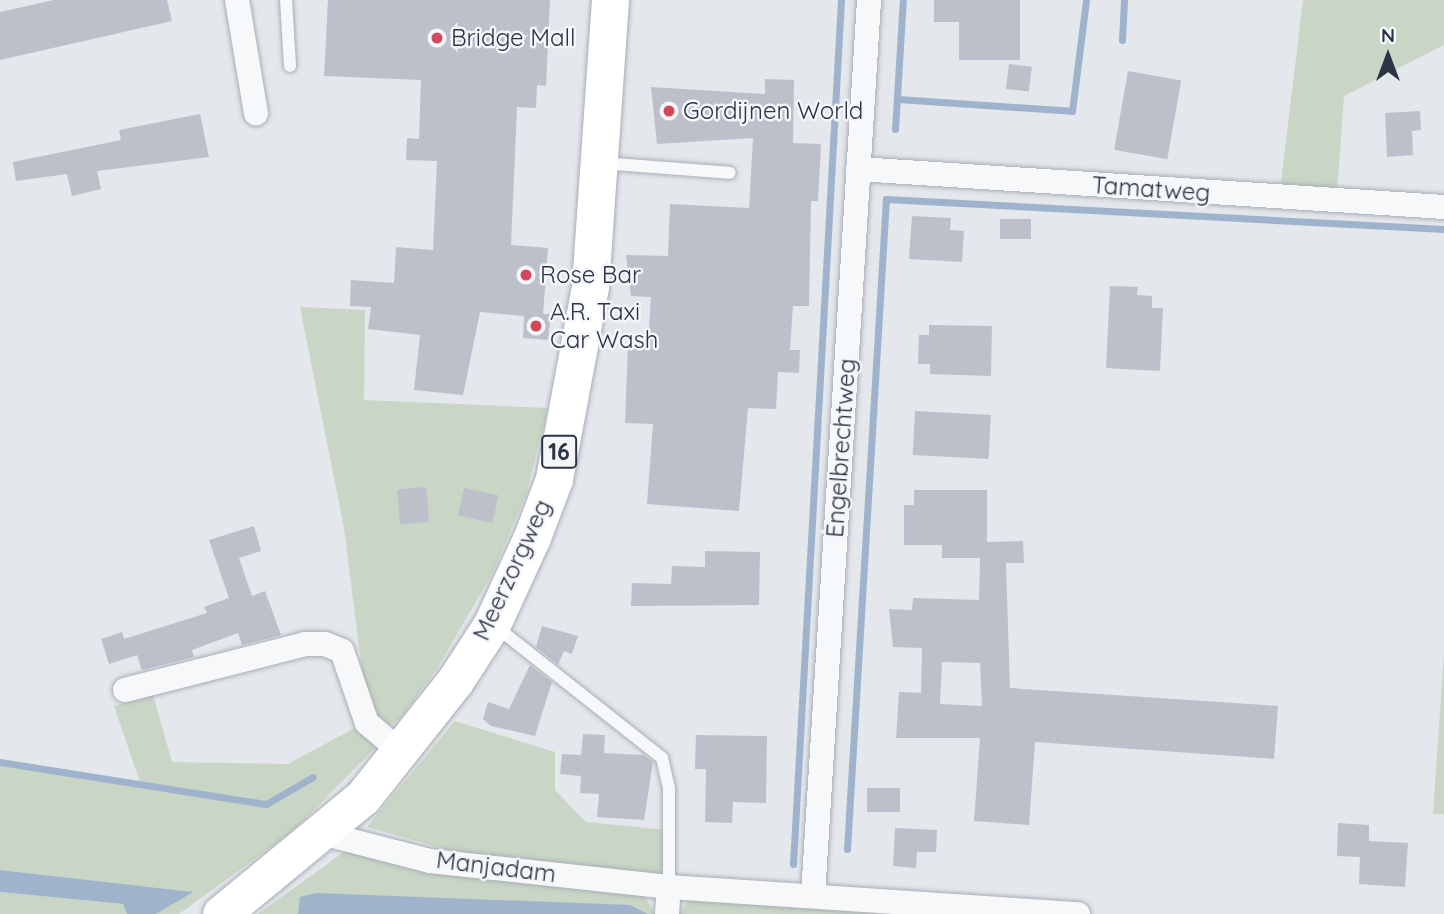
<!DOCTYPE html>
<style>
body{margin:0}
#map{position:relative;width:1444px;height:914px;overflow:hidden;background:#e4e7ec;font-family:Quicksand,sans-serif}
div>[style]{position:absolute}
.green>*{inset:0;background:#c9d6c5}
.water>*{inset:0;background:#9fb4cc}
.stream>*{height:7px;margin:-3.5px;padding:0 3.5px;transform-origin:3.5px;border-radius:3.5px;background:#9fb4cc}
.building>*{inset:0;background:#bbc0ca;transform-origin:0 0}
.roads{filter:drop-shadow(0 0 2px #a9aeb7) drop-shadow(0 0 2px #a9aeb7)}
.service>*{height:12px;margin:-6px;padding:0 6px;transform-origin:6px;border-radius:6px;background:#f7f8fa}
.minor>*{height:24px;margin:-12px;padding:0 12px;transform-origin:12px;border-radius:12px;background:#f7f8fa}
.primary>*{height:37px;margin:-18.5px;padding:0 18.5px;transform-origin:18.5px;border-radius:18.5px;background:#fff}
.dots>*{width:19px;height:19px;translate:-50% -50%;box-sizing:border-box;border:4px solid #f4f6f9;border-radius:50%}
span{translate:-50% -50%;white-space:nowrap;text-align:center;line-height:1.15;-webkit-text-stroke:5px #f4f6f9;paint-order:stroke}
.shield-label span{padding:2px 5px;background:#f4f6f9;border:2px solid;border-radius:5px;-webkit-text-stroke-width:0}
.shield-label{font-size:23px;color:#2b3445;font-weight:700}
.poi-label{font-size:24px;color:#2b3445}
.left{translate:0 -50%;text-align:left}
.street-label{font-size:24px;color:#2b3445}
.north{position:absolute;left:1353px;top:21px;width:70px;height:70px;-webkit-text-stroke:5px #f4f6f9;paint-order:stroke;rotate:0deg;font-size:19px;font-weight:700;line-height:28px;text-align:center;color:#2b3445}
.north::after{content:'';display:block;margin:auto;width:24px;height:32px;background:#2b3445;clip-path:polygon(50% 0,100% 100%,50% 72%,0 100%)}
</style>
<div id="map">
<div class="green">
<i style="clip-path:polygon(1303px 0,1444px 0,1444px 45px,1344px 96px,1337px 193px,1280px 190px)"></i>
<i style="clip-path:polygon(300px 307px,365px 310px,364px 400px,548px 408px,526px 495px,492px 574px,438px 667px,401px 718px,387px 727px,366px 702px,344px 528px)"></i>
<i style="clip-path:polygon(1444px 653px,1444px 814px,1433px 814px)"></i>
<i style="clip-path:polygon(153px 695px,172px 762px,288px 764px,362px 724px,375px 748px,293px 831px,179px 914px,156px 914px,191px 892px,0 870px,0 762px,140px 782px,114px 706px)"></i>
<i style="clip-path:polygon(455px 721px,555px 752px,555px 790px,586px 822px,667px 830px,667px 872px,651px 877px,463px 854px,367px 827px)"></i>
<i style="clip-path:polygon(348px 849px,644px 896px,656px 914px,258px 914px)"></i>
<i style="clip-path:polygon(0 892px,123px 904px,127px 914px,0 914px)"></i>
<i style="clip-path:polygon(702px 898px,985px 914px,679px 914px,688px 901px)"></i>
</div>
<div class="water">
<i style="clip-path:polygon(0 870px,193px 892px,156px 914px,127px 914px,123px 904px,0 892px)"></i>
<i style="clip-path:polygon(316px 893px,630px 905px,648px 914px,298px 914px,300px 897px)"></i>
</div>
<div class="stream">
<i style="left:1122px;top:40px;width:40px;rotate:-87.1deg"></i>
<i style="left:898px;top:99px;width:174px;rotate:3.9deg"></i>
<i style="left:1072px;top:111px;width:112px;rotate:-82.8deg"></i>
<i style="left:895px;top:129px;width:129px;rotate:-86.5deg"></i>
<i style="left:0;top:762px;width:269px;rotate:9deg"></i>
<i style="left:266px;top:804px;width:54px;rotate:-29.9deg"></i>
<i style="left:847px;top:849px;width:651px;rotate:-86.57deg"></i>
<i style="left:886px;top:199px;width:559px;rotate:3.08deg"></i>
<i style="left:793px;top:864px;width:865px;rotate:-86.82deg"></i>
</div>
<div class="building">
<i style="clip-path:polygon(54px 0,167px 0,172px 21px,0 60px,0 12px)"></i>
<i style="clip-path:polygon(328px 0,550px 0,546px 86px,537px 85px,536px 108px,517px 107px,511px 245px,548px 248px,543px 314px,551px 314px,548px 340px,523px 338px,524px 316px,480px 312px,463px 395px,414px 390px,420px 335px,368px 329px,371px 307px,350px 306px,351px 280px,394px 283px,396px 247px,433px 250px,437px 161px,406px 160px,407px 138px,419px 139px,421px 80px,324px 76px)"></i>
<i style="clip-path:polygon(934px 0,1020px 0,1020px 60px,959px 60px,959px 22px,934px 22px)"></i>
<i style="left:1009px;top:64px;width:23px;height:25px;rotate:7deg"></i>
<i style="left:1128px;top:71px;width:54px;height:80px;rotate:10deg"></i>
<i style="clip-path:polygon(765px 79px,794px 80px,793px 143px,821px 144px,818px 201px,811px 201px,809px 306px,793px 306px,790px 350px,800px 350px,799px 373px,778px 372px,776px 409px,748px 408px,739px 511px,647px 504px,653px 424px,625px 423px,628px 342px,648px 343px,651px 297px,631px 296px,626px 255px,668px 256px,670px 204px,749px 208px,753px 138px,657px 144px,651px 87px,765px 94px)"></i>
<i style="clip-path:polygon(1420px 111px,1421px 130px,1412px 131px,1413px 155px,1387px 157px,1385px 113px)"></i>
<i style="clip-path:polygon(200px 114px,209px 157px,97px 171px,101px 189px,72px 196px,67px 174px,16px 181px,13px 162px,121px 140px,119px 130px)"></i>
<i style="clip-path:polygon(912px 216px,951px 218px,950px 230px,964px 231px,962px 262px,909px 259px)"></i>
<i style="left:1000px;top:219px;width:31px;height:20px"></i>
<i style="clip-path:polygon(1110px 286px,1138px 287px,1137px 295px,1152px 296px,1152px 308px,1163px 308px,1160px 371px,1106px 368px)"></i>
<i style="clip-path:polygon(929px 325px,992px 326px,991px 376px,930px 374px,930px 364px,918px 364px,919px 335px,929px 335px)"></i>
<i style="left:915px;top:411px;width:76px;height:44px;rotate:3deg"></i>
<i style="left:426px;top:487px;width:35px;height:29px;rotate:85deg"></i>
<i style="left:464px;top:488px;width:35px;height:28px;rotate:12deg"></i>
<i style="clip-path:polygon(evenodd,914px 490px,987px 490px,987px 542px,1023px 541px,1024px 563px,1006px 563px,1010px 688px,1278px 706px,1274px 759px,1035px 742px,1029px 825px,974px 821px,980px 738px,896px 738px,899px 692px,921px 693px,922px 648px,893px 647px,889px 609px,912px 610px,913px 598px,979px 600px,980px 558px,942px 558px,942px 545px,904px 545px,904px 505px,914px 505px,914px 490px,942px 662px,980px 663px,982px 706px,940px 704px,942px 662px)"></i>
<i style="clip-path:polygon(254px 526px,261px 551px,239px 558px,252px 596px,265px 591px,281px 635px,242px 645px,238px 633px,192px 650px,194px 657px,142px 670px,137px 655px,109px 664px,101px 639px,122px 632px,124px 639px,207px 613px,204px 607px,229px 598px,209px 540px)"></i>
<i style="clip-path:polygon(705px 551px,760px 552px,759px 605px,631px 606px,632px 583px,671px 584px,672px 566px,705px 567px)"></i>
<i style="clip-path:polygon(542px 626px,578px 636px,572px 654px,564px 651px,558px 665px,536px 647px)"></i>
<i style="clip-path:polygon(530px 665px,552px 682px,535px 736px,491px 726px,483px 719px,488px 702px,509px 709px)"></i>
<i style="clip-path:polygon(583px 734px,605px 735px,604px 753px,644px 755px,653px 762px,644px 820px,597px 817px,599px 794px,580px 793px,581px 776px,560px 774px,562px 754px,581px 755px)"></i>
<i style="clip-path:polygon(696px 735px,767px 736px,766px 803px,733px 802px,732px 823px,705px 822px,706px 769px,695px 769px)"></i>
<i style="left:867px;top:788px;width:33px;height:24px"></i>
<i style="clip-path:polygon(1338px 823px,1369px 825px,1369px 841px,1408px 843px,1405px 887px,1359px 884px,1360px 857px,1337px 856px)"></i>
<i style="clip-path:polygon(895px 828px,937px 830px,936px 852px,917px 852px,916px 868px,893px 866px)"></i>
</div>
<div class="roads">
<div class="service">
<i style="left:286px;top:0;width:66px;rotate:86.5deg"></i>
<i style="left:601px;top:163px;width:129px;rotate:4.4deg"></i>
<i style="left:495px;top:626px;width:213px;rotate:38.3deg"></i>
<i style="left:662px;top:758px;width:31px;rotate:77deg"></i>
<i style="left:669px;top:788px;width:99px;rotate:90deg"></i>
</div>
<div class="minor">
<i style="left:237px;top:0;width:115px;rotate:80.5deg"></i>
<i style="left:858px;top:169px;width:587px;rotate:3.71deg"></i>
<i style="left:125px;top:690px;width:186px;rotate:-14.3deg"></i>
<i style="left:305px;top:644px;width:20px"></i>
<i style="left:325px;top:644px;width:18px;rotate:22deg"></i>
<i style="left:342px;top:651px;width:76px;rotate:70.9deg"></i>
<i style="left:367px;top:723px;width:42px;rotate:40.2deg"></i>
<i style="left:325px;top:834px;width:108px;rotate:14.4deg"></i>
<i style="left:430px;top:861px;width:240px;rotate:6.2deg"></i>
<i style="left:669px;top:887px;width:410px;rotate:3.8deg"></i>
<i style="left:813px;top:896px;width:898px;rotate:-86.42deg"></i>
<i style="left:667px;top:914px;width:27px;rotate:-86deg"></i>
</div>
<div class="primary">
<i style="left:221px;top:914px;width:184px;rotate:-39.5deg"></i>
<i style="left:363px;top:797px;width:148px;rotate:-51.6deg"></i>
<i style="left:455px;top:681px;width:68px;rotate:-57deg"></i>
<i style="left:492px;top:624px;width:96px;rotate:-65.3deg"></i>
<i style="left:532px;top:537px;width:62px;rotate:-69.2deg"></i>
<i style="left:554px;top:479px;width:196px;rotate:-79.4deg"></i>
<i style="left:590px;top:286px;width:287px;rotate:-86deg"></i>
</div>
</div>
<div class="dots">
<i style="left:437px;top:38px;background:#d1495b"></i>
<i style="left:669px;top:111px;background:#d1495b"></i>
<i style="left:526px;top:275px;background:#d1495b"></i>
<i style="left:536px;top:326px;background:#d1495b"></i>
</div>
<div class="shield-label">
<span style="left:559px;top:452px">16</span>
</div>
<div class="poi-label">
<span class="left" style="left:451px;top:38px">Bridge Mall</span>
<span class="left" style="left:683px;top:111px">Gordijnen World</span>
<span class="left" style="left:540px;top:275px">Rose Bar</span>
<span class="left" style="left:550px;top:326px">A.R. Taxi<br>Car Wash</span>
</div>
<div class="street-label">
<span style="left:1151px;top:189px;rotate:4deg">Tamatweg</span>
<span style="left:841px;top:448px;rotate:-86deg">Engelbrechtweg</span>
<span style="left:512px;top:570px;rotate:-65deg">Meerzorgweg</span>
<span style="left:496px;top:867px;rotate:7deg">Manjadam</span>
</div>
<div class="north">N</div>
</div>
